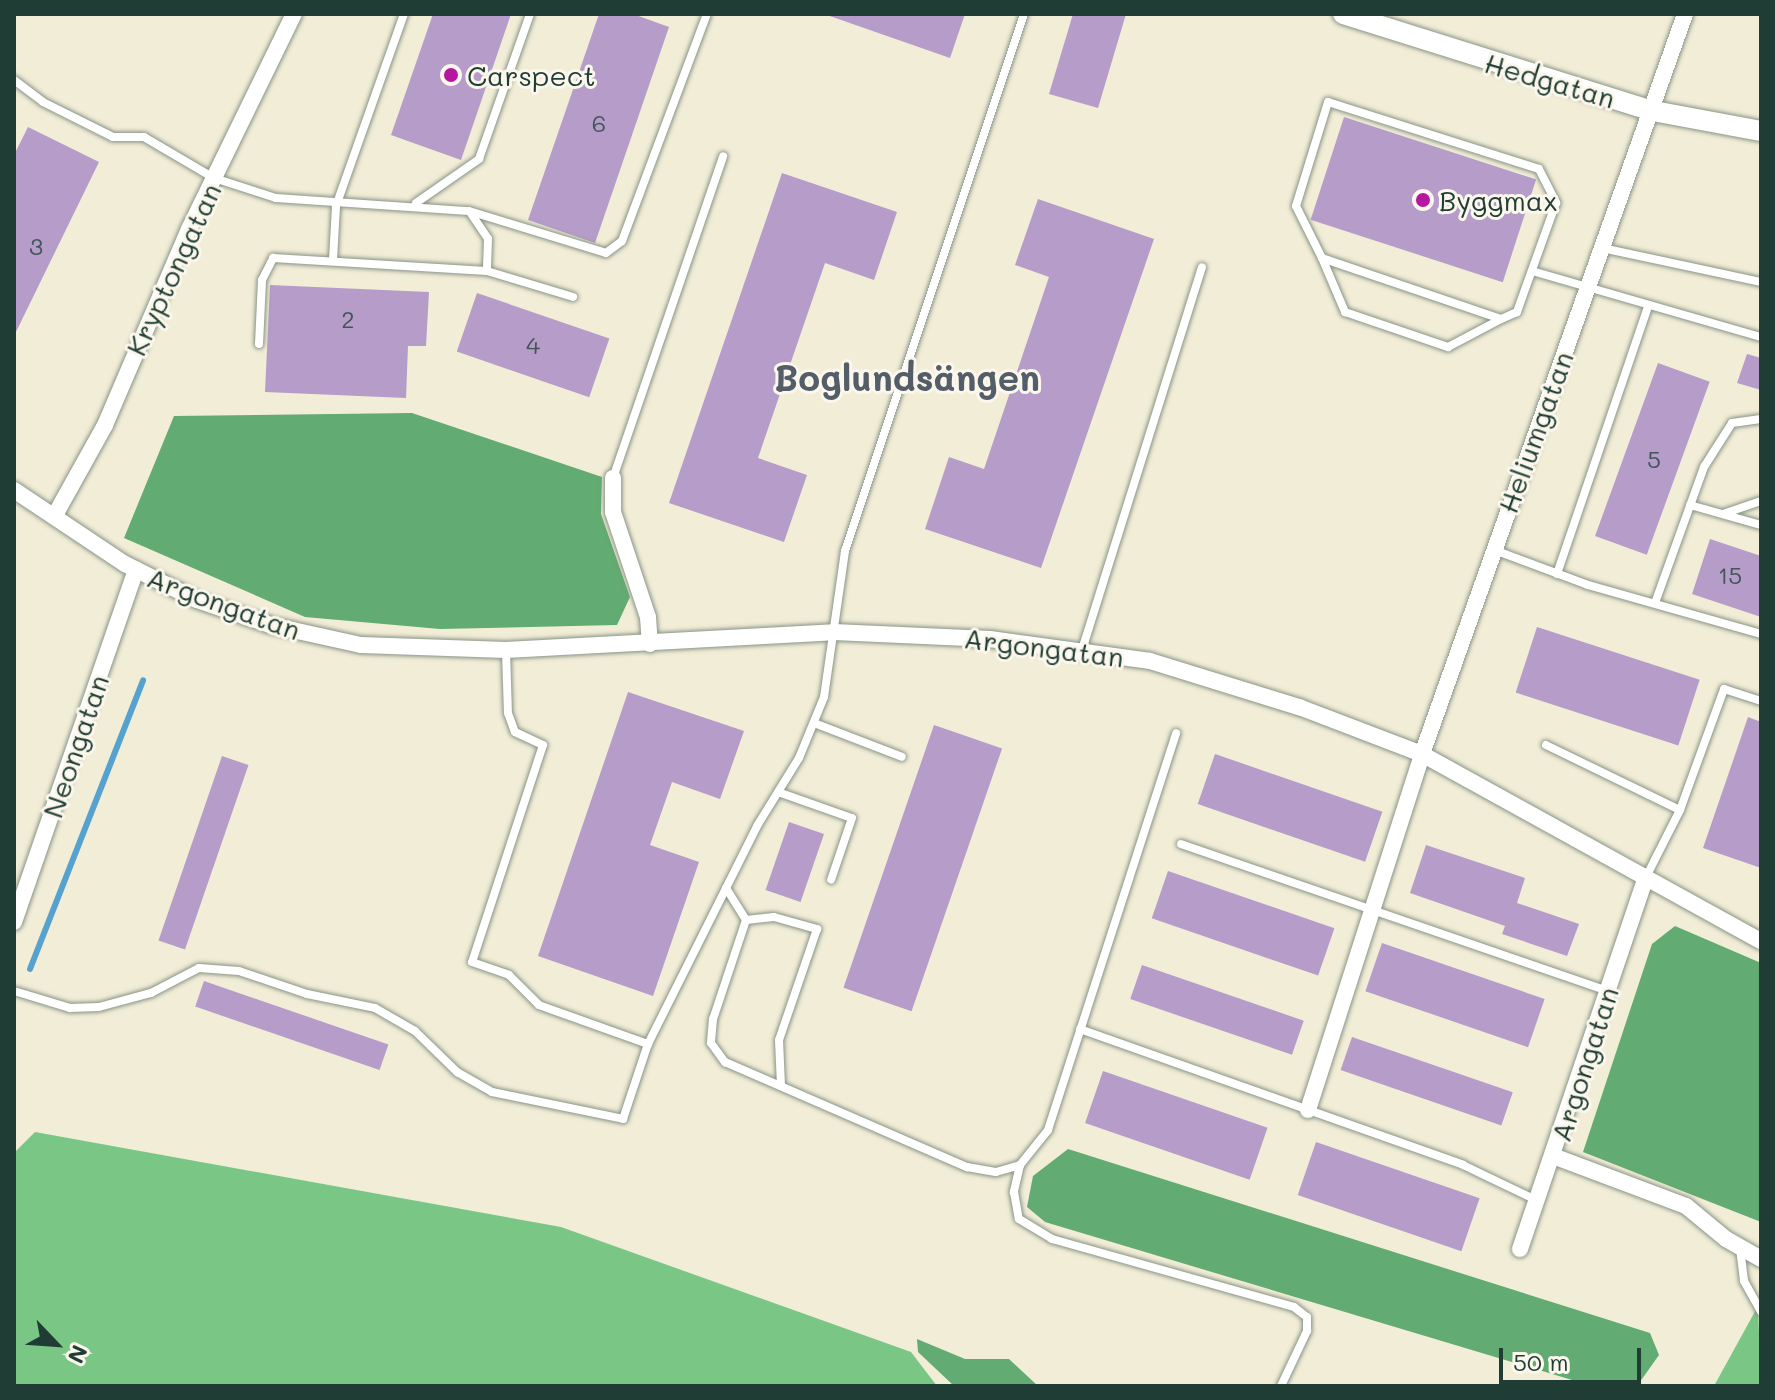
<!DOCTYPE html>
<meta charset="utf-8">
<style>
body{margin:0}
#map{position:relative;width:1775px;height:1400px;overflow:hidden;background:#f2edd7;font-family:Mali,sans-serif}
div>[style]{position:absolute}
.green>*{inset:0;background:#79c685}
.forest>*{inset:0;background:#62ab72}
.stream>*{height:6px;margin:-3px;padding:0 3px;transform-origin:3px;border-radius:3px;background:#56a2ce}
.building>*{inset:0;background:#b59cc9;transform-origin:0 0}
.roads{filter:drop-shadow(0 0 2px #889586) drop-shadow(0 0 2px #889586)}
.service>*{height:8px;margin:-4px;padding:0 4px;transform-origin:4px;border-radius:4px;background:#fff}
.minor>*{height:16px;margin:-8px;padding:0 8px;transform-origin:8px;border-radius:8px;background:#fff}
.tertiary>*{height:20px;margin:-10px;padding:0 10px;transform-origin:10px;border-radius:10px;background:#fff}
.dots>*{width:22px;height:22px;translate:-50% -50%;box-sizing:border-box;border:4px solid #fbf7ec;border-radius:50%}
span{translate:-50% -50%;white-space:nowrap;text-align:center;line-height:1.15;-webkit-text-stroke:6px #fbf7ec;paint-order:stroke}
.number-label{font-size:24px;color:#445559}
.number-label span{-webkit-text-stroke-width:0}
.poi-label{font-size:28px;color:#1f3d34}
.left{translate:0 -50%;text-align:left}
.street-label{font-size:28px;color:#1f3d34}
.district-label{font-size:36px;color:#545e68;font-weight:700}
.frame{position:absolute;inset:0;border:16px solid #1f3d34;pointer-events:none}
.north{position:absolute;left:16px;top:1304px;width:80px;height:80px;-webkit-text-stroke:6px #fbf7ec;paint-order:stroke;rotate:115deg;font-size:22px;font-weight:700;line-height:32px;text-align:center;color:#1f3d34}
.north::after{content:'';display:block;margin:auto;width:28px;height:36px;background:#1f3d34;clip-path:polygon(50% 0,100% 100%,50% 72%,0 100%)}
.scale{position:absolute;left:1499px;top:1348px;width:142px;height:36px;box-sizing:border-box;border:4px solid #1f3d34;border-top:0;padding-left:10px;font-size:24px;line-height:28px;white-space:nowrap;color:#1f3d34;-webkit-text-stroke:6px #fbf7ec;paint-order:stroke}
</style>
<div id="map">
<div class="green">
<i style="clip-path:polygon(35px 1132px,561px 1227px,911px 1352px,937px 1386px,14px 1386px,14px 1153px)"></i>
<i style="clip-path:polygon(1758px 1306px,1761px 1386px,1714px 1386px)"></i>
</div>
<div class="forest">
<i style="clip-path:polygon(412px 413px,602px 477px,601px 514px,630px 597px,617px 625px,440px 629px,305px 617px,124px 538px,174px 416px)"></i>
<i style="clip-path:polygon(1675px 926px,1761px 963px,1761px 1222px,1583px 1152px,1652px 944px)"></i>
<i style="clip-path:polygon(1068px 1149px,1650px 1333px,1659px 1355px,1637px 1386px,1592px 1386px,1045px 1222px,1027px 1207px,1033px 1176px)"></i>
<i style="clip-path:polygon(917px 1339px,965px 1359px,1009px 1359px,1038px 1386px,954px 1386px,918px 1352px)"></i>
</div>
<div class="stream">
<i style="left:30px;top:969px;width:310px;rotate:-68.6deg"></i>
</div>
<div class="building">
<i style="clip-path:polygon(433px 14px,511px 14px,461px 160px,391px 135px)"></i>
<i style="clip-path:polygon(599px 14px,633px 14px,669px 27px,595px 243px,528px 220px)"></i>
<i style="clip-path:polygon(824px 14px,965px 14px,950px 58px)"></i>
<i style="clip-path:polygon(1073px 14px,1126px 14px,1098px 108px,1049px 94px)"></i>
<i style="left:1344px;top:117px;width:202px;height:108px;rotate:18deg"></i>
<i style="clip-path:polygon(28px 127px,99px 162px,14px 336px,14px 155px)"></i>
<i style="clip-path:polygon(782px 173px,897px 212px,874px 280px,825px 263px,758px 458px,807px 475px,784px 542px,669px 503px)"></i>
<i style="clip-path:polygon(1038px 199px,1154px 239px,1041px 568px,925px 529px,949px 457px,984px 469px,1049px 277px,1015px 265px)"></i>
<i style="clip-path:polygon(270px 285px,429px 292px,426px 346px,408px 346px,406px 398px,265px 392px)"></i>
<i style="left:477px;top:293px;width:140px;height:62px;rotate:19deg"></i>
<i style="clip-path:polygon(1747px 354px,1761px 358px,1761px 390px,1737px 383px)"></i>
<i style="left:1658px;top:363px;width:55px;height:184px;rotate:20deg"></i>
<i style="clip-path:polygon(1710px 539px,1761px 556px,1761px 617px,1692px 594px)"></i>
<i style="left:1537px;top:627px;width:171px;height:69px;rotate:18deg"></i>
<i style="clip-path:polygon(628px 692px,744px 731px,720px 799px,672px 782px,650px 845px,699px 862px,653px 996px,538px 956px)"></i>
<i style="clip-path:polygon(1748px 717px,1761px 722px,1761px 868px,1703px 848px)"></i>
<i style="left:934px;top:725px;width:72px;height:278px;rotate:19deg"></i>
<i style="left:1215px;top:754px;width:177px;height:53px;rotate:19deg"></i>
<i style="left:222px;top:756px;width:28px;height:195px;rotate:19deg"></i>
<i style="left:789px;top:822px;width:37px;height:72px;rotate:19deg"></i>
<i style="clip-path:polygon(1426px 845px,1525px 878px,1517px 903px,1579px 924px,1567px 956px,1502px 934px,1505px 926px,1410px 893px)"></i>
<i style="left:1168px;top:871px;width:176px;height:50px;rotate:19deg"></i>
<i style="left:1382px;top:943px;width:172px;height:51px;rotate:19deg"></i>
<i style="left:1142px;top:965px;width:171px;height:36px;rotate:19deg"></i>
<i style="left:204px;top:981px;width:195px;height:27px;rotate:19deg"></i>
<i style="left:1352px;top:1037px;width:170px;height:35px;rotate:19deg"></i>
<i style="left:1103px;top:1071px;width:174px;height:55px;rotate:19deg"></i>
<i style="left:1316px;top:1142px;width:173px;height:56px;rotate:19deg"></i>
</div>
<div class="roads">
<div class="service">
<i style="left:14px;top:80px;width:36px;rotate:37deg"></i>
<i style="left:43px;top:102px;width:78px;rotate:26.6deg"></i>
<i style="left:113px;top:137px;width:31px"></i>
<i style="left:144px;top:137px;width:81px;rotate:30.4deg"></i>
<i style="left:214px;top:178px;width:65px;rotate:17.9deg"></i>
<i style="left:276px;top:198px;width:193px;rotate:3.9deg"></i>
<i style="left:469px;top:211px;width:143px;rotate:17deg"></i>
<i style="left:606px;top:253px;width:20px;rotate:-37deg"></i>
<i style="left:622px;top:241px;width:242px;rotate:-69.5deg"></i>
<i style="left:1328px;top:102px;width:221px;rotate:17.6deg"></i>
<i style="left:1539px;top:169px;width:38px;rotate:63deg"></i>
<i style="left:1556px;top:203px;width:116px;rotate:109.7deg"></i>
<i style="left:1517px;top:312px;width:17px;rotate:156deg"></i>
<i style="left:1501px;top:319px;width:189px;rotate:-161.2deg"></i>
<i style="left:1322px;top:258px;width:58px;rotate:-116.6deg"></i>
<i style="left:1296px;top:206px;width:109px;rotate:-72.9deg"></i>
<i style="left:416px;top:203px;width:77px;rotate:-34.9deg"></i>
<i style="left:479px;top:159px;width:154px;rotate:-70.6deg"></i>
<i style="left:470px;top:212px;width:32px;rotate:56deg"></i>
<i style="left:488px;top:239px;width:32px;rotate:92deg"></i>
<i style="left:1602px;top:248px;width:163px;rotate:12.1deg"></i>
<i style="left:1322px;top:258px;width:59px;rotate:66.9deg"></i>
<i style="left:1345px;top:312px;width:109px;rotate:18.8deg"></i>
<i style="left:1448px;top:347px;width:60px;rotate:-27.8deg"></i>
<i style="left:333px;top:260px;width:54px;rotate:-86.8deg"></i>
<i style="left:336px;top:206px;width:204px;rotate:-70.5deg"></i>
<i style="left:1532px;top:271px;width:238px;rotate:16.1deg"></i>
<i style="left:259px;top:344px;width:64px;rotate:-87.3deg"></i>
<i style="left:262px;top:280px;width:25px;rotate:-63deg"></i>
<i style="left:273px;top:258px;width:214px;rotate:3.5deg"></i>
<i style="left:487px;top:271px;width:90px;rotate:16.8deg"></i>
<i style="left:613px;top:478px;width:340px;rotate:-71.1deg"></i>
<i style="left:1690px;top:505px;width:74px;rotate:15.7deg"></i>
<i style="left:1723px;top:514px;width:40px;rotate:-18.9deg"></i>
<i style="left:1494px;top:550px;width:100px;rotate:20.4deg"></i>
<i style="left:1588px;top:585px;width:180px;rotate:15.8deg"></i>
<i style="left:1557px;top:574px;width:282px;rotate:-71.2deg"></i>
<i style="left:1655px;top:603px;width:145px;rotate:-70.2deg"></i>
<i style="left:1704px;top:467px;width:52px;rotate:-57.5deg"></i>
<i style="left:1732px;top:423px;width:29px;rotate:-8deg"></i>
<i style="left:1082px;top:650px;width:401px;rotate:-72.6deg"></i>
<i style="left:506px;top:651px;width:62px;rotate:88.2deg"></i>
<i style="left:508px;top:713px;width:20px;rotate:70deg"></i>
<i style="left:515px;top:732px;width:31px;rotate:25deg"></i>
<i style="left:543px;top:745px;width:228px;rotate:108.1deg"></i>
<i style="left:472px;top:962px;width:39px;rotate:19deg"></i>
<i style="left:509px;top:975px;width:42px;rotate:45deg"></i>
<i style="left:539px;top:1005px;width:116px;rotate:19.7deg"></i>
<i style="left:648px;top:1044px;width:244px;rotate:-63.4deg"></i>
<i style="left:757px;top:826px;width:80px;rotate:-58.3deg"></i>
<i style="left:799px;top:758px;width:66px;rotate:-67.7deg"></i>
<i style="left:824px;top:697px;width:148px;rotate:-81.8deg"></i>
<i style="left:845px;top:551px;width:566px;rotate:-71.57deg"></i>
<i style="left:814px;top:723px;width:94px;rotate:21.1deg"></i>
<i style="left:1546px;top:745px;width:149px;rotate:25.9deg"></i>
<i style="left:778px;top:792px;width:78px;rotate:19.4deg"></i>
<i style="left:852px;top:818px;width:65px;rotate:108.7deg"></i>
<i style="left:1181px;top:844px;width:452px;rotate:19deg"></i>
<i style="left:1645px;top:879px;width:77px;rotate:-63.1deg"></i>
<i style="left:1680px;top:810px;width:129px;rotate:-70deg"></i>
<i style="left:1724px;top:689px;width:39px;rotate:18deg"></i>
<i style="left:726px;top:888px;width:38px;rotate:58deg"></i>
<i style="left:746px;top:920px;width:104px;rotate:108.4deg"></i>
<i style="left:713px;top:1019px;width:24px;rotate:95deg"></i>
<i style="left:711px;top:1043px;width:24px;rotate:54deg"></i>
<i style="left:725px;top:1062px;width:264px;rotate:23.5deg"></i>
<i style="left:967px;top:1167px;width:29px;rotate:10deg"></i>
<i style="left:996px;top:1172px;width:25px;rotate:-16deg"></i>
<i style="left:1020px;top:1165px;width:45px;rotate:-51.3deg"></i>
<i style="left:1048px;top:1130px;width:417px;rotate:-72.1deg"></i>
<i style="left:746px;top:920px;width:28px;rotate:-6deg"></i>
<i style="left:774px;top:917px;width:45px;rotate:15.6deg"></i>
<i style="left:817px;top:929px;width:117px;rotate:108.9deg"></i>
<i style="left:779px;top:1040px;width:46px;rotate:87.5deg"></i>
<i style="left:14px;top:991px;width:59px;rotate:16.9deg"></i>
<i style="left:70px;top:1008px;width:29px;rotate:-2deg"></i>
<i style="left:99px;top:1007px;width:54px;rotate:-15.1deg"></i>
<i style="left:151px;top:993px;width:54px;rotate:-27.5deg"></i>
<i style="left:199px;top:968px;width:40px;rotate:4.3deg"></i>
<i style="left:239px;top:971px;width:72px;rotate:18.7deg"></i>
<i style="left:307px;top:994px;width:69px;rotate:11.6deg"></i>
<i style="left:375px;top:1008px;width:46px;rotate:29.9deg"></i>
<i style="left:415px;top:1031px;width:59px;rotate:44.3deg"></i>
<i style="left:457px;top:1072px;width:40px;rotate:29.7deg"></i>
<i style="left:492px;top:1092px;width:134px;rotate:11.6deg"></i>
<i style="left:623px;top:1119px;width:79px;rotate:-71.6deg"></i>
<i style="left:1080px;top:1029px;width:406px;rotate:19.5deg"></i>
<i style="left:1463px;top:1165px;width:81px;rotate:25.6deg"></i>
<i style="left:1020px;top:1165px;width:28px;rotate:103deg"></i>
<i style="left:1014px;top:1192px;width:27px;rotate:80deg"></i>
<i style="left:1019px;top:1219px;width:39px;rotate:31deg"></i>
<i style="left:1052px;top:1239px;width:251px;rotate:15.7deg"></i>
<i style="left:1294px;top:1307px;width:16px;rotate:38deg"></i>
<i style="left:1307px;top:1317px;width:14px;rotate:90deg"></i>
<i style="left:1307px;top:1331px;width:61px;rotate:115.3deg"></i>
<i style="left:1740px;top:1248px;width:33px;rotate:83deg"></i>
<i style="left:1744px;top:1281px;width:35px;rotate:61deg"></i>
</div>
<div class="minor">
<i style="left:613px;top:478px;width:34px;rotate:90deg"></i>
<i style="left:613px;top:512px;width:111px;rotate:71.6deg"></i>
<i style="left:648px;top:617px;width:27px;rotate:86deg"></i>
<i style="left:14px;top:490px;width:133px;rotate:33.7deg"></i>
<i style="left:125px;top:564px;width:80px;rotate:26.6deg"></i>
<i style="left:197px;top:600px;width:77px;rotate:18.9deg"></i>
<i style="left:270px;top:625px;width:93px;rotate:12.4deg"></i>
<i style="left:361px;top:645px;width:145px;rotate:2deg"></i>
<i style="left:506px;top:650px;width:328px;rotate:-3.1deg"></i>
<i style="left:834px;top:632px;width:156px;rotate:2.6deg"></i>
<i style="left:990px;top:639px;width:162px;rotate:7.8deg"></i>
<i style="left:1150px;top:661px;width:156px;rotate:17.2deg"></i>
<i style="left:1299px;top:707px;width:132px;rotate:20.9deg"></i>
<i style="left:1422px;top:754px;width:387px;rotate:28.9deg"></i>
<i style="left:55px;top:515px;width:103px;rotate:-60.9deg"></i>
<i style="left:105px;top:425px;width:213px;rotate:-66.8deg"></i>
<i style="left:189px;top:229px;width:239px;rotate:-64deg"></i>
<i style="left:14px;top:922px;width:373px;rotate:-70.9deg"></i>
<i style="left:1308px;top:1110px;width:374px;rotate:-72.2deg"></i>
<i style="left:1422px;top:754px;width:785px;rotate:-70.43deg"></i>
<i style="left:1553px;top:1156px;width:142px;rotate:20.6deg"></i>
<i style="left:1686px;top:1206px;width:52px;rotate:39.5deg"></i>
<i style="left:1726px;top:1239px;width:40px;rotate:29.7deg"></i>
<i style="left:1520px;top:1249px;width:391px;rotate:-71.3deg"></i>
</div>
<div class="tertiary">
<i style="left:1343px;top:14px;width:325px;rotate:17.4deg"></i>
<i style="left:1653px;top:111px;width:110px;rotate:10.5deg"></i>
</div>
</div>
<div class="dots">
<i style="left:451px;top:75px;background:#b5179e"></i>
<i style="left:1423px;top:200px;background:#b5179e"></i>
</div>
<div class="number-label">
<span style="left:599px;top:123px">6</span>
<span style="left:36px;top:246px">3</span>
<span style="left:348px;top:319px">2</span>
<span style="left:533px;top:345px">4</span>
<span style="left:1654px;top:459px">5</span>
<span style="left:1730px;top:575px">15</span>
</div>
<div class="poi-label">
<span class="left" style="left:467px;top:75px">Carspect</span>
<span class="left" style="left:1439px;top:200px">Byggmax</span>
</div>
<div class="street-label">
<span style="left:1550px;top:80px;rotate:16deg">Hedgatan</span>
<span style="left:173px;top:269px;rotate:-65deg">Kryptongatan</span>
<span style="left:1535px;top:432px;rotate:-70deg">Heliumgatan</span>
<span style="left:224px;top:603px;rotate:20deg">Argongatan</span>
<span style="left:1044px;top:647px;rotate:7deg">Argongatan</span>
<span style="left:75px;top:746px;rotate:-71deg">Neongatan</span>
<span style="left:1584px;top:1064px;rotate:-72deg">Argongatan</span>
</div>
<div class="district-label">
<span style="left:907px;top:377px">Boglundsängen</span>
</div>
<div class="frame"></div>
<div class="north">N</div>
<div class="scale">50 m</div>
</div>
